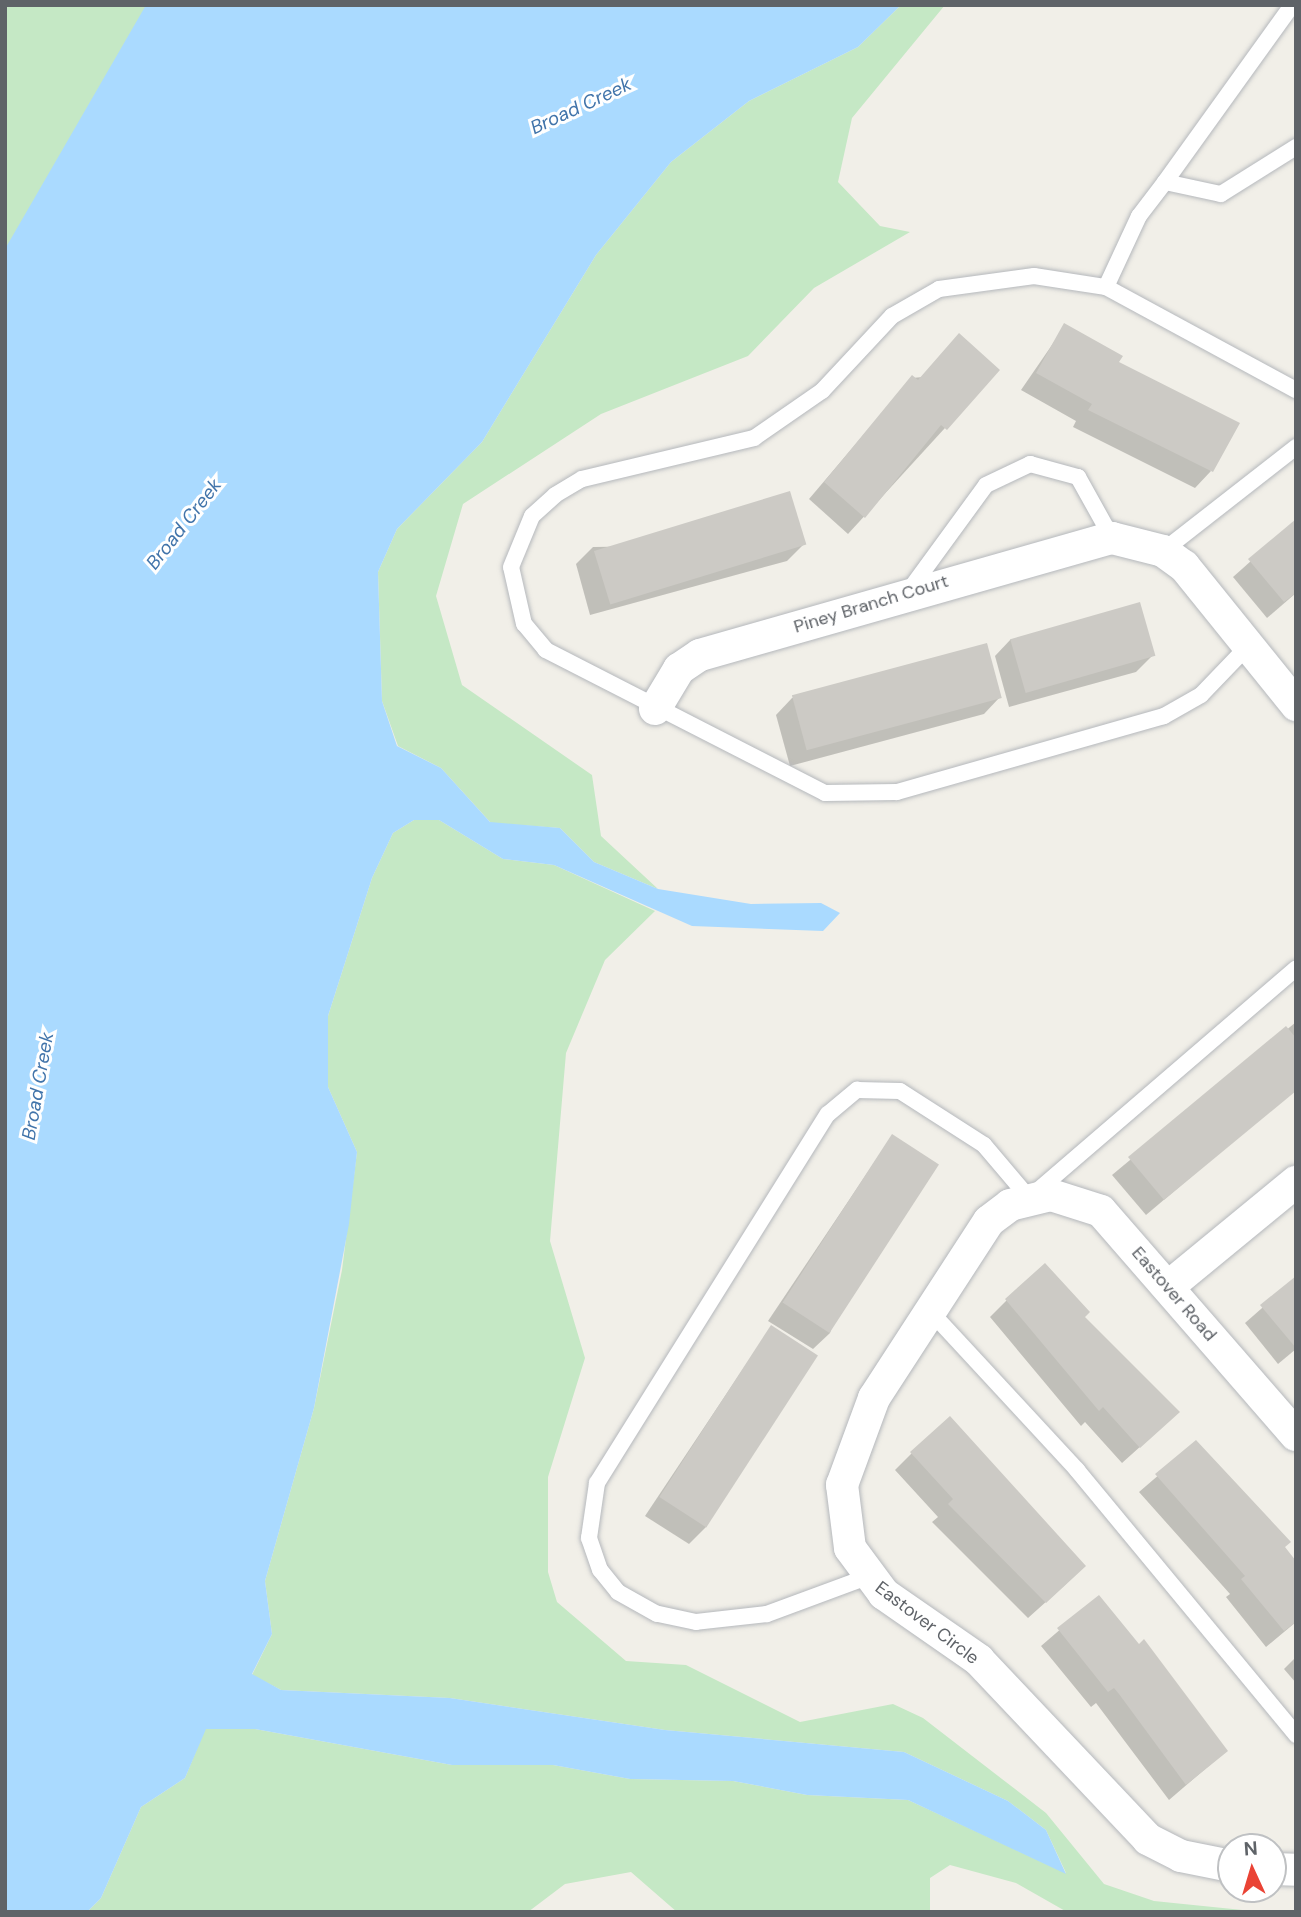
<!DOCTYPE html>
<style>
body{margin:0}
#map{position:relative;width:1301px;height:1917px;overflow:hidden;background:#f1efe8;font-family:"DM Sans",sans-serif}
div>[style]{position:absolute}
.green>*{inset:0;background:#c5e8c5}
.water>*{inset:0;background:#aadaff}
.shadow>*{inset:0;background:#0003}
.building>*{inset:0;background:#cccac5;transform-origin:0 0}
.roads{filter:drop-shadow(0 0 2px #b5b8bc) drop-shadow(0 0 2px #b5b8bc)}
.lane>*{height:16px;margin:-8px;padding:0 8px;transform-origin:8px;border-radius:8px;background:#fff}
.street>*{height:32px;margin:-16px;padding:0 16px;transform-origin:16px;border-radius:16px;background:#fff}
span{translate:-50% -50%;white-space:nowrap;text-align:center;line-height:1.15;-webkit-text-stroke:6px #fff;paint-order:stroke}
.street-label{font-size:18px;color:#5f6368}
.water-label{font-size:19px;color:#4174aa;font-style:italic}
.frame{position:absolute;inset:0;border:7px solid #5f6368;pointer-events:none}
.north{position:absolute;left:1217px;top:1833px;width:70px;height:70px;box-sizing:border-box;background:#fff;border:2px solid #bfc1c3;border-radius:50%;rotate:356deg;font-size:19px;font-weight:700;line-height:28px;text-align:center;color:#5f6368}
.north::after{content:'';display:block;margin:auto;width:24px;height:32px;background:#ea4335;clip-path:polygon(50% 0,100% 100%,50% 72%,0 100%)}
</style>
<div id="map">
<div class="green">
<i style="clip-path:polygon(5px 5px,178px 5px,5px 333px)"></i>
<i style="clip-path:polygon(901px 5px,945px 5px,852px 118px,838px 182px,880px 226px,910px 232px,814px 288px,748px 356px,601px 414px,463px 504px,436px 596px,462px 685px,592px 775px,601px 836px,658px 889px,594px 862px,560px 828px,491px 823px,441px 768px,398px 746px,382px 701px,378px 572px,397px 529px,482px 442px,596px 255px,671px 162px,749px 101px,858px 47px)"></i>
<i style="clip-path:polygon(414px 820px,439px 820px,503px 859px,554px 865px,655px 911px,605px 960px,566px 1053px,550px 1241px,585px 1358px,548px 1477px,548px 1572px,557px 1602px,626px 1661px,686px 1665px,800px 1722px,893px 1704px,923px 1718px,1046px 1813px,1104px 1884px,1154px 1901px,1262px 1912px,1067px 1912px,1016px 1883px,950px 1865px,930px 1878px,930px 1912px,677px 1912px,631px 1872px,565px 1884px,528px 1912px,87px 1912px,101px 1898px,141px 1807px,185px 1778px,205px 1729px,255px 1729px,452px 1765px,553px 1765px,630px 1779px,733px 1781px,807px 1795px,908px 1800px,1066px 1873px,1046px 1830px,1008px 1801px,904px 1752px,665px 1730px,450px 1698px,281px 1690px,252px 1675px,272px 1634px,265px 1581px,314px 1408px,342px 1270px,357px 1152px,328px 1087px,328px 1016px,372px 878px,393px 833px)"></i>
</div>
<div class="water">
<i style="clip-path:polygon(146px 5px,901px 5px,858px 47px,749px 101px,671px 162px,596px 255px,482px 442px,397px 529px,378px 572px,382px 701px,397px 746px,441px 768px,490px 822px,560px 828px,594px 862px,658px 889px,751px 904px,821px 903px,840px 913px,823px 931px,692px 926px,554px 865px,503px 859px,439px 820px,414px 820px,393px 833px,372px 878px,328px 1016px,328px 1087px,357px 1152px,349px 1224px,314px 1408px,265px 1581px,272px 1634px,252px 1674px,281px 1690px,450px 1698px,665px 1730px,904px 1752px,1008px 1801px,1046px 1830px,1066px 1874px,908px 1800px,807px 1795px,733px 1781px,630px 1779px,553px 1765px,452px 1765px,255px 1729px,206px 1729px,185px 1778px,141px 1807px,101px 1898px,87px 1912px,5px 1912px,5px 249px)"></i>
</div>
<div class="shadow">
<i style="clip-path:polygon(1065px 326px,1116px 363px,1211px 471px,1195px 488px,1073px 427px,1076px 421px,1021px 390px)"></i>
<i style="clip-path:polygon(998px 370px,848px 534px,809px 499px,912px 378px)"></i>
<i style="clip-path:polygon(1296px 521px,1296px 593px,1267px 618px,1233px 577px)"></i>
<i style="clip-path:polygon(804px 544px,787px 561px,590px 615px,576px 564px,593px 547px)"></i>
<i style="clip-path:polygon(1011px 639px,1153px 655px,1136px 672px,1009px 707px,995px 656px)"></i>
<i style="clip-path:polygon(986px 645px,1000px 697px,984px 714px,790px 766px,776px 715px,792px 698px)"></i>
<i style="clip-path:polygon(1296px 1022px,1296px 1088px,1146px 1215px,1112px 1175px)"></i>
<i style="clip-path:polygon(892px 1136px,830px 1333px,813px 1349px,768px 1321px)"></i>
<i style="clip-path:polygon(1296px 1278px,1296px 1349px,1278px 1364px,1245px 1323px)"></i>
<i style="clip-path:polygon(1007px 1300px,1082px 1317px,1161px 1428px,1122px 1463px,1085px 1422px,1081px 1426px,990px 1317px)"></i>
<i style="clip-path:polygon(771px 1327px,706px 1527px,689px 1544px,645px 1516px)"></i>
<i style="clip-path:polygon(1196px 1443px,1288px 1542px,1283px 1548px,1296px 1564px,1296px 1622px,1266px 1647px,1226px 1597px,1230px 1594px,1139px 1492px)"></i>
<i style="clip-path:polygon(912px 1453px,1067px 1583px,1028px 1618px,932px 1522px,938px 1517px,895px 1470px)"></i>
<i style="clip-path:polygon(1098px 1597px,1226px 1751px,1169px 1800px,1096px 1703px,1091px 1707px,1041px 1646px)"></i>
<i style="clip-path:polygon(1296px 1657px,1296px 1683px,1284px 1669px)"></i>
</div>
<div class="building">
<i style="clip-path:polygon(1064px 323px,1123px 356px,1119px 362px,1240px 423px,1213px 472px,1088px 410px,1092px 404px,1036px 373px)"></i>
<i style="clip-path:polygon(959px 333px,1000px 370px,947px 430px,941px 425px,865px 518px,824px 482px,912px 375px,918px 380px)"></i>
<i style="left:790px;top:491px;width:56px;height:205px;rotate:73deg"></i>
<i style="clip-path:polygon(1296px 519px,1296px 593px,1284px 602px,1248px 559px)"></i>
<i style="left:1140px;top:602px;width:56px;height:135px;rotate:74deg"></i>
<i style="left:987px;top:643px;width:57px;height:202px;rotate:75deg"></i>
<i style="clip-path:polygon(1286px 1026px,1296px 1038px,1296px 1091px,1164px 1200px,1128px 1157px)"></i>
<i style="left:892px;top:1134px;width:56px;height:201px;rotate:33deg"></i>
<i style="clip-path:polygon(1045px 1263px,1090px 1312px,1085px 1317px,1180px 1412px,1140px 1448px,1103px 1407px,1099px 1411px,1005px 1299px)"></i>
<i style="clip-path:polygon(1296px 1276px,1296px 1348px,1260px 1305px)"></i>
<i style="left:771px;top:1325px;width:56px;height:205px;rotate:33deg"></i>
<i style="clip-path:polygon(950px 1416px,1086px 1566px,1046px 1603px,948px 1504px,953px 1499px,910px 1452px)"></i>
<i style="clip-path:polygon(1196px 1440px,1291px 1542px,1285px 1547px,1296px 1561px,1296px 1622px,1284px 1631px,1241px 1579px,1245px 1576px,1155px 1474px)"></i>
<i style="clip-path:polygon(1099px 1595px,1139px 1644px,1144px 1639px,1228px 1751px,1186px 1785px,1119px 1694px,1114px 1688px,1108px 1692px,1057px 1628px)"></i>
</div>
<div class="roads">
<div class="lane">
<i style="left:1165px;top:182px;width:218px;rotate:-54.3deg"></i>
<i style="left:1106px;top:287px;width:78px;rotate:-65.1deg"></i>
<i style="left:1139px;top:216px;width:43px;rotate:-52.6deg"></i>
<i style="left:1165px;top:182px;width:57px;rotate:12.1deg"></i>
<i style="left:1221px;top:194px;width:89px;rotate:-32.1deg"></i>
<i style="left:1163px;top:551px;width:169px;rotate:-38deg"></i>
<i style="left:908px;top:592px;width:132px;rotate:-53.9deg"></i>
<i style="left:986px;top:485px;width:49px;rotate:-25.5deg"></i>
<i style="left:1030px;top:464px;width:50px;rotate:15.2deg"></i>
<i style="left:1078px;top:477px;width:70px;rotate:60.9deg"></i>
<i style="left:1248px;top:646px;width:68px;rotate:133.8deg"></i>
<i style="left:1201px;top:695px;width:43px;rotate:150.4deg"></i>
<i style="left:1164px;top:716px;width:278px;rotate:164.1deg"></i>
<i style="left:897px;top:792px;width:72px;rotate:179.2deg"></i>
<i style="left:825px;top:793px;width:314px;rotate:-152.9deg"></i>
<i style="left:546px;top:650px;width:34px;rotate:-130deg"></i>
<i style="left:524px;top:624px;width:58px;rotate:-102.8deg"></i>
<i style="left:511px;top:567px;width:55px;rotate:-67.6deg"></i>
<i style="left:532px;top:516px;width:31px;rotate:-42deg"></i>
<i style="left:555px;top:495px;width:31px;rotate:-31deg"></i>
<i style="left:582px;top:479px;width:177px;rotate:-13.4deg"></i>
<i style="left:754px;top:438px;width:83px;rotate:-34.7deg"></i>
<i style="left:822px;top:391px;width:103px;rotate:-47deg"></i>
<i style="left:892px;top:316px;width:54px;rotate:-29.9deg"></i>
<i style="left:939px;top:289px;width:96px;rotate:-7.8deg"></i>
<i style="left:1034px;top:276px;width:73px;rotate:8.7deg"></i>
<i style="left:1106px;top:287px;width:216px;rotate:28.5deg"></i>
<i style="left:930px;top:1311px;width:217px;rotate:47.2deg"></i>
<i style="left:1077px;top:1470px;width:344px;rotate:50.4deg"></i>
<i style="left:867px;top:1577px;width:107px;rotate:159.7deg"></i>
<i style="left:767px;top:1614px;width:71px;rotate:173.6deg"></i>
<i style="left:696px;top:1622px;width:40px;rotate:-168deg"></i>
<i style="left:657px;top:1614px;width:45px;rotate:-150.6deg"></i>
<i style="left:618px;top:1592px;width:28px;rotate:-129deg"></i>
<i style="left:600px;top:1570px;width:34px;rotate:-109deg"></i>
<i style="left:589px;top:1538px;width:56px;rotate:-81.7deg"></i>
<i style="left:597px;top:1483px;width:435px;rotate:-58deg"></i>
<i style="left:828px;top:1114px;width:38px;rotate:-40deg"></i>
<i style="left:857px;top:1090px;width:43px;rotate:1.3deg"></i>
<i style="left:900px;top:1091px;width:100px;rotate:32.7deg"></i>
<i style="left:984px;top:1145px;width:70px;rotate:49.7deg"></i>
<i style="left:1029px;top:1198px;width:352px;rotate:-40.7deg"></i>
</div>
<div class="street">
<i style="left:655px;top:709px;width:47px;rotate:-59deg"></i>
<i style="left:679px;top:669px;width:25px;rotate:-34deg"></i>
<i style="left:700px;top:655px;width:428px;rotate:-15.9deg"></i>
<i style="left:1112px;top:538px;width:53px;rotate:14.3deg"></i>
<i style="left:1163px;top:551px;width:26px;rotate:36deg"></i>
<i style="left:1184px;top:566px;width:179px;rotate:51.1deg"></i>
<i style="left:1168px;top:1287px;width:166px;rotate:-39.4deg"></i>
<i style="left:1231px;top:1866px;width:51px;rotate:-168.7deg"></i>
<i style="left:1181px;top:1856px;width:37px;rotate:-153deg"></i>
<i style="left:1148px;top:1839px;width:246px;rotate:-133.4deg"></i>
<i style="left:979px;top:1660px;width:116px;rotate:-145.2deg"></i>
<i style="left:884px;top:1594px;width:57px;rotate:-126.5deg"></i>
<i style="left:850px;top:1548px;width:64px;rotate:-97.2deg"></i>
<i style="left:842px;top:1485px;width:93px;rotate:-69.8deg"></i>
<i style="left:874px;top:1398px;width:211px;rotate:-57deg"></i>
<i style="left:989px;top:1221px;width:26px;rotate:-37deg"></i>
<i style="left:1010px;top:1205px;width:42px;rotate:-13.7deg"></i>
<i style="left:1051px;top:1195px;width:52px;rotate:17.7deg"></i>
<i style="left:1101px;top:1211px;width:297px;rotate:49deg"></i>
<i style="left:1273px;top:1869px;width:23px;rotate:2deg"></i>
</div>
</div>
<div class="street-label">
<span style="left:871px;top:604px;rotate:-17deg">Piney Branch Court</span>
<span style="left:1174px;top:1294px;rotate:49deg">Eastover Road</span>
<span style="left:927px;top:1623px;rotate:37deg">Eastover Circle</span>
</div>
<div class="water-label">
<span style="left:581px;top:106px;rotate:-25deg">Broad Creek</span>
<span style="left:184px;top:524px;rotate:-52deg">Broad Creek</span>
<span style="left:38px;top:1086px;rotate:-80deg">Broad Creek</span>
</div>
<div class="frame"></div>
<div class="north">N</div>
</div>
